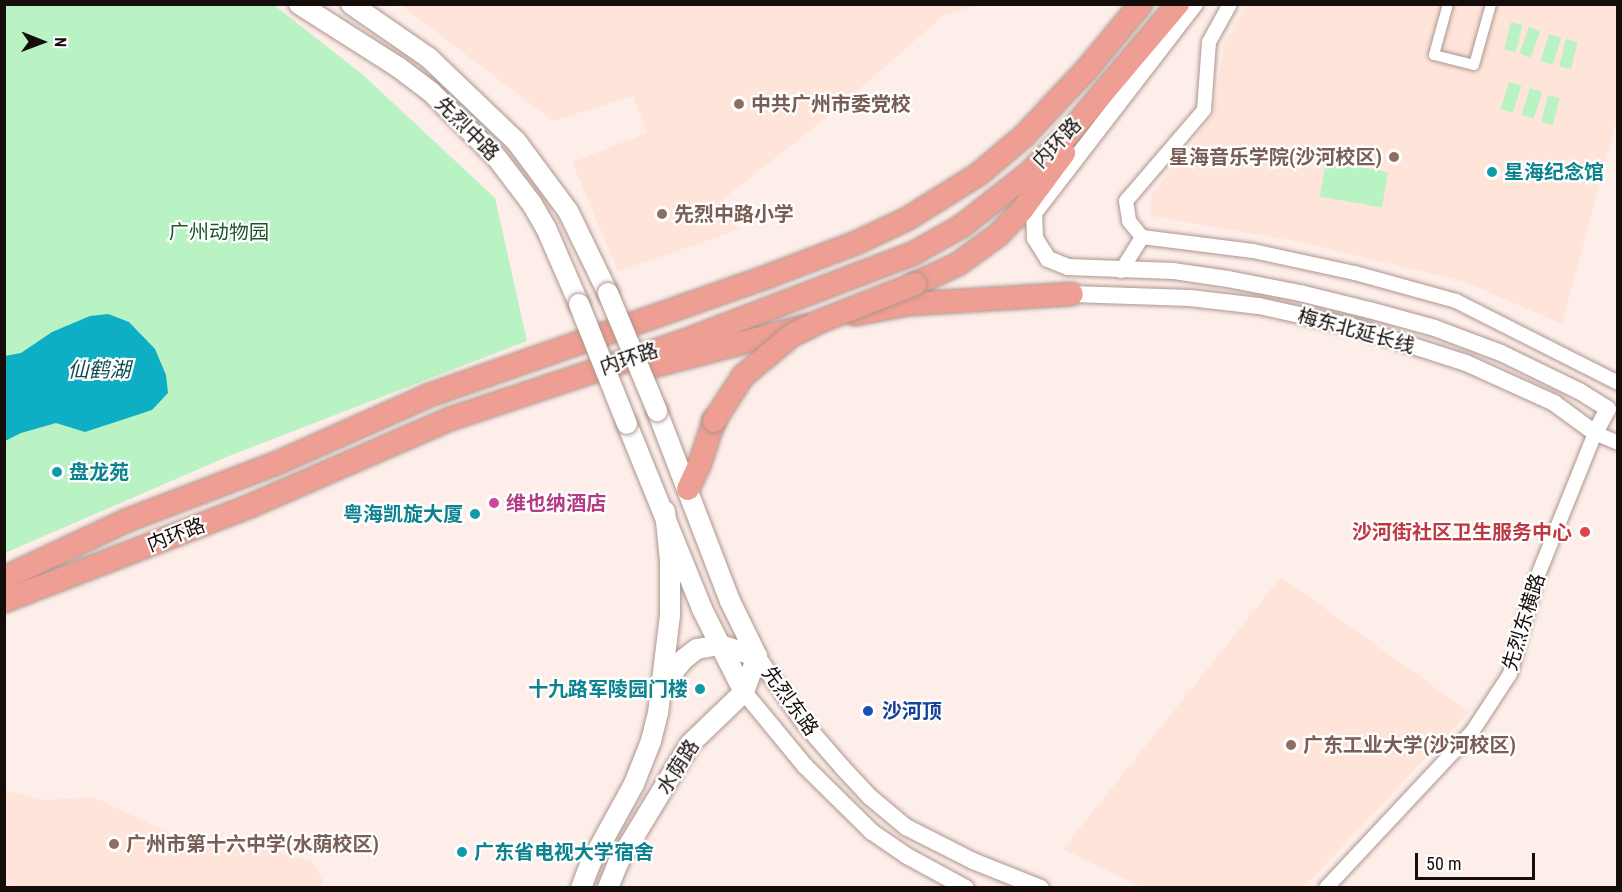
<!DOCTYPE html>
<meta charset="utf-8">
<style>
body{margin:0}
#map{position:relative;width:1622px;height:892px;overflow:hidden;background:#feeee9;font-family:"Roboto Condensed","Noto Sans SC",sans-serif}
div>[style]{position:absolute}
.built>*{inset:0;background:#ffe4da}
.green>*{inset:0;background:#b9f2c3;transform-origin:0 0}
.water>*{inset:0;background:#0eaec4}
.roads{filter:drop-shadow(0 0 2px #ad968e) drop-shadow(0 0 2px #ad968e)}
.pedestrian>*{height:10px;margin:-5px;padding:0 5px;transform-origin:5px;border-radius:5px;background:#fff}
.minor>*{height:14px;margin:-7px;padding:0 7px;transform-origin:7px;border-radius:7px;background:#fff}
.tertiary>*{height:16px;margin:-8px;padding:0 8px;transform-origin:8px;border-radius:8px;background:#fff}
.secondary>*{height:20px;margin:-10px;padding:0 10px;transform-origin:10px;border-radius:10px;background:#fff}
.trunk>*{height:22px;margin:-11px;padding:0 11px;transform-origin:11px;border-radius:11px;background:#ee9e92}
.bridges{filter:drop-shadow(0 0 2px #ad968e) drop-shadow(0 0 2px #ad968e)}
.secondary-bridge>*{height:20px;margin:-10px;padding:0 10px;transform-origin:10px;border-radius:10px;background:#fff}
.trunk-bridge>*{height:22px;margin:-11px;padding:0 11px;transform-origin:11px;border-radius:11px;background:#ee9e92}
.dots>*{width:16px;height:16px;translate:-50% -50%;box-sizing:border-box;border:3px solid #fff;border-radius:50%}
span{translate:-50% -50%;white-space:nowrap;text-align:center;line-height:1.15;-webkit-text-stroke:4.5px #fff;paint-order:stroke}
.education-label{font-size:20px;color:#785e54;font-weight:700}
.left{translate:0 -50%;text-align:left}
.right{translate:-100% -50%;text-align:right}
.street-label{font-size:20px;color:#150d0a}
.culture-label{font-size:20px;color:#0d838f;font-weight:700}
.park-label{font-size:20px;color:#1e562d}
.hotel-label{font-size:20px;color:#b23c85;font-weight:700}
.health-label{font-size:20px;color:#be3a42;font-weight:700}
.transit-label{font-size:20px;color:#164399;font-weight:700}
.water-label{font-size:21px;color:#114c55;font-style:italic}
.frame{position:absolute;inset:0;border:6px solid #150d0a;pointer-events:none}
.north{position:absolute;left:12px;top:12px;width:60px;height:60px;-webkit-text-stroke:4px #fff;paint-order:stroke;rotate:91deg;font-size:16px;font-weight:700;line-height:24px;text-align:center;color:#150d0a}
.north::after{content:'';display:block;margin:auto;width:21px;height:27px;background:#150d0a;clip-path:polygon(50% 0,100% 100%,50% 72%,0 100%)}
.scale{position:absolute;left:1415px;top:853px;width:120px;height:27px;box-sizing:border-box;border:3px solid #150d0a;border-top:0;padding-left:8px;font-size:18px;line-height:21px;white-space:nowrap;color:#150d0a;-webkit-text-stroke:4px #fff;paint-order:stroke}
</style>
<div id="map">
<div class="built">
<i style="clip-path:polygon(401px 5px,401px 4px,977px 5px,944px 15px,832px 113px,723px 199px,738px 230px,618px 271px,572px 162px,647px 133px,633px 96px,553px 121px)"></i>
<i style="clip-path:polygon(1246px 5px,1617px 5px,1617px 119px,1562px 324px,1465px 282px,1305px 243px,1151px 216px,1151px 195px,1213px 115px,1224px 44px)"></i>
<i style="clip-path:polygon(1281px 577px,1469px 712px,1304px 887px,1141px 887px,1063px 849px)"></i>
<i style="clip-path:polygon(5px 791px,46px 800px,93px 797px,176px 836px,273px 851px,311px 861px,323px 880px,322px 887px,21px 888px,5px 884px)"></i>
</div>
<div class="green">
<i style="clip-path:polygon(5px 5px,274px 5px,362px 74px,495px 198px,527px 341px,229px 456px,5px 553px)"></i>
<i style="left:1511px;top:22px;width:12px;height:28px;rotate:14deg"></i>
<i style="left:1529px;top:27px;width:12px;height:28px;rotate:20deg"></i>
<i style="left:1549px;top:34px;width:13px;height:28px;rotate:18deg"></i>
<i style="left:1566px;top:39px;width:12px;height:28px;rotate:14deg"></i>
<i style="left:1509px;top:82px;width:13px;height:28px;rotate:18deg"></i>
<i style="left:1530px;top:88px;width:13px;height:28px;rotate:18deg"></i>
<i style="left:1548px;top:95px;width:12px;height:28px;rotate:14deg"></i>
<i style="left:1326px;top:161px;width:63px;height:36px;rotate:10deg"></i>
</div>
<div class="water">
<i style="clip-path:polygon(108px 314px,129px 322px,155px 349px,166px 375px,168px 393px,152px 410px,85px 432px,56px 423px,21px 433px,5px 441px,5px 356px,21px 353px,52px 332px,90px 316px)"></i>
</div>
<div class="roads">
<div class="pedestrian">
<i style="left:1448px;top:4px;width:53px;rotate:105.4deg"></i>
<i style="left:1434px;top:55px;width:41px;rotate:14deg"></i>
<i style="left:1474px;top:65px;width:63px;rotate:-74.4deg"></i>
</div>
<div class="minor">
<i style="left:1230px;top:4px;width:43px;rotate:118.9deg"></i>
<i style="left:1209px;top:42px;width:68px;rotate:94.2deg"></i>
<i style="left:1204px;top:110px;width:120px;rotate:130.6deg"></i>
<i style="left:1126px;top:201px;width:20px;rotate:81deg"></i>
<i style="left:1129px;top:221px;width:21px;rotate:51deg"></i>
<i style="left:1142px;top:237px;width:112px;rotate:7.2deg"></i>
<i style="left:1253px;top:251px;width:104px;rotate:12.2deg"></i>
<i style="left:1355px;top:273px;width:105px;rotate:15.5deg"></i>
<i style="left:1456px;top:301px;width:182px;rotate:26.8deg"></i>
<i style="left:1121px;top:271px;width:40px;rotate:-58deg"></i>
<i style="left:1326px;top:888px;width:214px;rotate:-46.9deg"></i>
<i style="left:1472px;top:732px;width:69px;rotate:-56.8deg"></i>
<i style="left:1510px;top:674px;width:98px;rotate:-74.5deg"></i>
<i style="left:1536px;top:580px;width:158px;rotate:-68.1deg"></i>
<i style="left:1595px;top:433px;width:25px;rotate:23deg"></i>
</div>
<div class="tertiary">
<i style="left:1072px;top:294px;width:118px;rotate:1.9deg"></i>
<i style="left:1190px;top:298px;width:69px;rotate:6.6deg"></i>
<i style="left:1259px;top:306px;width:97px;rotate:12.5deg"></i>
<i style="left:1354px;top:327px;width:118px;rotate:17.8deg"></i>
<i style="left:1466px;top:363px;width:97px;rotate:24.4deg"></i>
<i style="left:1554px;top:403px;width:51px;rotate:36.2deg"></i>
<i style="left:1595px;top:433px;width:27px;rotate:-62deg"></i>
<i style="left:1608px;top:409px;width:34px;rotate:-148deg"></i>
<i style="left:1579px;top:391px;width:87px;rotate:-154deg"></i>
<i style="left:1501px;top:353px;width:71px;rotate:-159.3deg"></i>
<i style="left:1435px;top:328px;width:68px;rotate:-164.7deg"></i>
<i style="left:1369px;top:310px;width:71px;rotate:-166.2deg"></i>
<i style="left:1300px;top:293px;width:73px;rotate:-169deg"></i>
<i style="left:1228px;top:279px;width:56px;rotate:-171.7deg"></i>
<i style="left:1173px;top:271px;width:105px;rotate:-177.8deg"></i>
<i style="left:1068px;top:267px;width:22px;rotate:-158deg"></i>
<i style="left:1048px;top:259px;width:25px;rotate:-122deg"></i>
<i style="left:1035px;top:238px;width:25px;rotate:-92deg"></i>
<i style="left:1034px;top:213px;width:264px;rotate:-52.4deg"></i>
<i style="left:757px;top:656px;width:80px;rotate:55.1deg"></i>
<i style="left:803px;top:722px;width:60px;rotate:49.1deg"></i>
<i style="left:842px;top:767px;width:41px;rotate:47deg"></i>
<i style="left:870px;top:797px;width:47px;rotate:39.8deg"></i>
<i style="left:906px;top:827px;width:75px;rotate:26.9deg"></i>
<i style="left:973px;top:861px;width:73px;rotate:21.7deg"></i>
<i style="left:744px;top:692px;width:96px;rotate:50.5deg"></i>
<i style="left:805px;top:766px;width:94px;rotate:44.6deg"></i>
<i style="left:872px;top:832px;width:42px;rotate:34.4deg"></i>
<i style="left:907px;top:856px;width:67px;rotate:28.5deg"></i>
</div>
<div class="secondary">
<i style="left:299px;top:4px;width:117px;rotate:32.5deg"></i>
<i style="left:398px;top:67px;width:41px;rotate:37.1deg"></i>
<i style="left:431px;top:92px;width:93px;rotate:45deg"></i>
<i style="left:497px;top:158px;width:58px;rotate:52.7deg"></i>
<i style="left:532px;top:204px;width:28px;rotate:60deg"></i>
<i style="left:546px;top:228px;width:83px;rotate:66.5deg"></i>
<i style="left:351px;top:4px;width:95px;rotate:34.7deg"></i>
<i style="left:429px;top:58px;width:120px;rotate:43.7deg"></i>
<i style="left:516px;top:141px;width:87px;rotate:53.4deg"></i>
<i style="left:568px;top:211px;width:91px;rotate:64deg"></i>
<i style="left:657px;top:411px;width:204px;rotate:69deg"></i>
<i style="left:730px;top:601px;width:61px;rotate:63.9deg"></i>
<i style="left:627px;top:424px;width:200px;rotate:67.9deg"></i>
<i style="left:702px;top:609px;width:93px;rotate:63.2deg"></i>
<i style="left:662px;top:686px;width:35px;rotate:-51deg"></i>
<i style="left:684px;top:659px;width:16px;rotate:-38deg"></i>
<i style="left:697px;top:649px;width:23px;rotate:-10deg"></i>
<i style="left:720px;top:645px;width:39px;rotate:17deg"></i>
<i style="left:581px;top:888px;width:26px;rotate:-69deg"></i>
<i style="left:590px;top:864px;width:91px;rotate:-61.2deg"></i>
<i style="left:634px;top:784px;width:46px;rotate:-68.4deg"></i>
<i style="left:651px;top:741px;width:29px;rotate:-76deg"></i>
<i style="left:658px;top:713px;width:99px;rotate:-83deg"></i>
<i style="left:670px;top:615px;width:54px;rotate:-90deg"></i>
<i style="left:670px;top:561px;width:50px;rotate:-95.7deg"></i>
<i style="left:608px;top:888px;width:27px;rotate:-68deg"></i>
<i style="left:618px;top:863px;width:139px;rotate:-58.8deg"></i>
<i style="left:690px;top:744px;width:75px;rotate:-43.9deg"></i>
<i style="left:744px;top:692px;width:38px;rotate:-70deg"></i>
</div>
<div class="trunk">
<i style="left:915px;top:284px;width:47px;rotate:-24.9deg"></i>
<i style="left:958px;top:264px;width:49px;rotate:-35.9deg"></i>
<i style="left:998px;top:235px;width:35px;rotate:-46deg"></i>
<i style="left:1022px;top:210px;width:71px;rotate:-53.6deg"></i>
<i style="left:855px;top:314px;width:55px;rotate:-10.5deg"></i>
<i style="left:909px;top:304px;width:163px;rotate:-3.5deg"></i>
<i style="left:649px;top:367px;width:162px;rotate:-14.6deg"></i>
<i style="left:688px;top:489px;width:29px;rotate:-65deg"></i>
<i style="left:700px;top:463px;width:44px;rotate:-71.6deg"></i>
<i style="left:4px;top:578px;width:137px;rotate:-25.1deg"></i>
<i style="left:128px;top:520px;width:157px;rotate:-20.9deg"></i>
<i style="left:275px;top:464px;width:170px;rotate:-24deg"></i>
<i style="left:430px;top:395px;width:359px;rotate:-19.3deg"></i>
<i style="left:769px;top:276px;width:93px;rotate:-20.8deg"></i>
<i style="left:856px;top:243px;width:56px;rotate:-25.2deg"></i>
<i style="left:907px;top:219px;width:85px;rotate:-32deg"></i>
<i style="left:979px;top:174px;width:59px;rotate:-40.2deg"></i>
<i style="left:1024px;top:136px;width:92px;rotate:-46.8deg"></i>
<i style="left:1087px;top:69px;width:85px;rotate:-50.3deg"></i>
<i style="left:4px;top:601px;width:264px;rotate:-21.1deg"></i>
<i style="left:250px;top:506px;width:218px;rotate:-23.5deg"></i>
<i style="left:450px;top:419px;width:238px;rotate:-18.4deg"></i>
<i style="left:676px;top:344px;width:255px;rotate:-20.9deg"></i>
<i style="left:914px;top:253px;width:55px;rotate:-29.4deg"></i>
<i style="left:962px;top:226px;width:85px;rotate:-38.3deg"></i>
<i style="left:1029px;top:173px;width:57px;rotate:-45deg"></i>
<i style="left:1069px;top:133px;width:169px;rotate:-49.8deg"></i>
</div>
</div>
<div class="bridges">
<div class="secondary-bridge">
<i style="left:608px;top:293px;width:128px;rotate:67.4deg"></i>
<i style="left:579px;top:304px;width:129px;rotate:68.2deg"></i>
</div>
<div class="trunk-bridge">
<i style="left:714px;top:421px;width:54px;rotate:-57.2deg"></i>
<i style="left:743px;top:376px;width:64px;rotate:-39.9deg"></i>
<i style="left:792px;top:335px;width:32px;rotate:-26deg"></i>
<i style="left:821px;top:321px;width:101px;rotate:-21.5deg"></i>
</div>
</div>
<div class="dots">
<i style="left:739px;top:104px;background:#8d6e63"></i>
<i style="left:1394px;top:157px;background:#8d6e63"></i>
<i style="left:1492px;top:172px;background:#0f9aa8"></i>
<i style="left:662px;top:214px;background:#8d6e63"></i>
<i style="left:57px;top:472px;background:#0f9aa8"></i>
<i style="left:494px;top:503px;background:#d1479c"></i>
<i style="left:475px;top:514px;background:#0f9aa8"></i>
<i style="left:1585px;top:532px;background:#e0444e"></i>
<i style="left:700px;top:689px;background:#0f9aa8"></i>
<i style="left:868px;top:711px;background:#1a4fb4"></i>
<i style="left:1291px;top:745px;background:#8d6e63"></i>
<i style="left:114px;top:844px;background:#8d6e63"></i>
<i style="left:462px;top:852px;background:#0f9aa8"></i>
</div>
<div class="education-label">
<span class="left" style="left:751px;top:104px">中共广州市委党校</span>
<span class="right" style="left:1382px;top:157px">星海音乐学院(沙河校区)</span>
<span class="left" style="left:674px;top:214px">先烈中路小学</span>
<span class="left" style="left:1303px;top:745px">广东工业大学(沙河校区)</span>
<span class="left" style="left:126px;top:844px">广州市第十六中学(水荫校区)</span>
</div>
<div class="street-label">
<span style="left:467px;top:129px;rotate:45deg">先烈中路</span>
<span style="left:1057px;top:143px;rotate:-46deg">内环路</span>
<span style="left:1356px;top:331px;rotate:15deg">梅东北延长线</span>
<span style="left:629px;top:359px;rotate:-18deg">内环路</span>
<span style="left:176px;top:535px;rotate:-21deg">内环路</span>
<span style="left:1524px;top:622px;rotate:-73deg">先烈东横路</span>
<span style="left:790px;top:701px;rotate:54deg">先烈东路</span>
<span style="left:678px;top:767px;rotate:-57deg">水荫路</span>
</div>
<div class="culture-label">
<span class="left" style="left:1504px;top:172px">星海纪念馆</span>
<span class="left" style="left:69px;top:472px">盘龙苑</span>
<span class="right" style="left:463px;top:514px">粤海凯旋大厦</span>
<span class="right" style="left:688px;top:689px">十九路军陵园门楼</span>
<span class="left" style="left:474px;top:852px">广东省电视大学宿舍</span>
</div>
<div class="park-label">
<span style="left:219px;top:232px">广州动物园</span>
</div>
<div class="hotel-label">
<span class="left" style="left:506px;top:503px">维也纳酒店</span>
</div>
<div class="health-label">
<span class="right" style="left:1572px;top:532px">沙河街社区卫生服务中心</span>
</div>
<div class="transit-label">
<span class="left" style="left:882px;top:711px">沙河顶</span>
</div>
<div class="water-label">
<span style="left:99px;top:370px">仙鹤湖</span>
</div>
<div class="frame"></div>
<div class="north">N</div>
<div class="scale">50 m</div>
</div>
